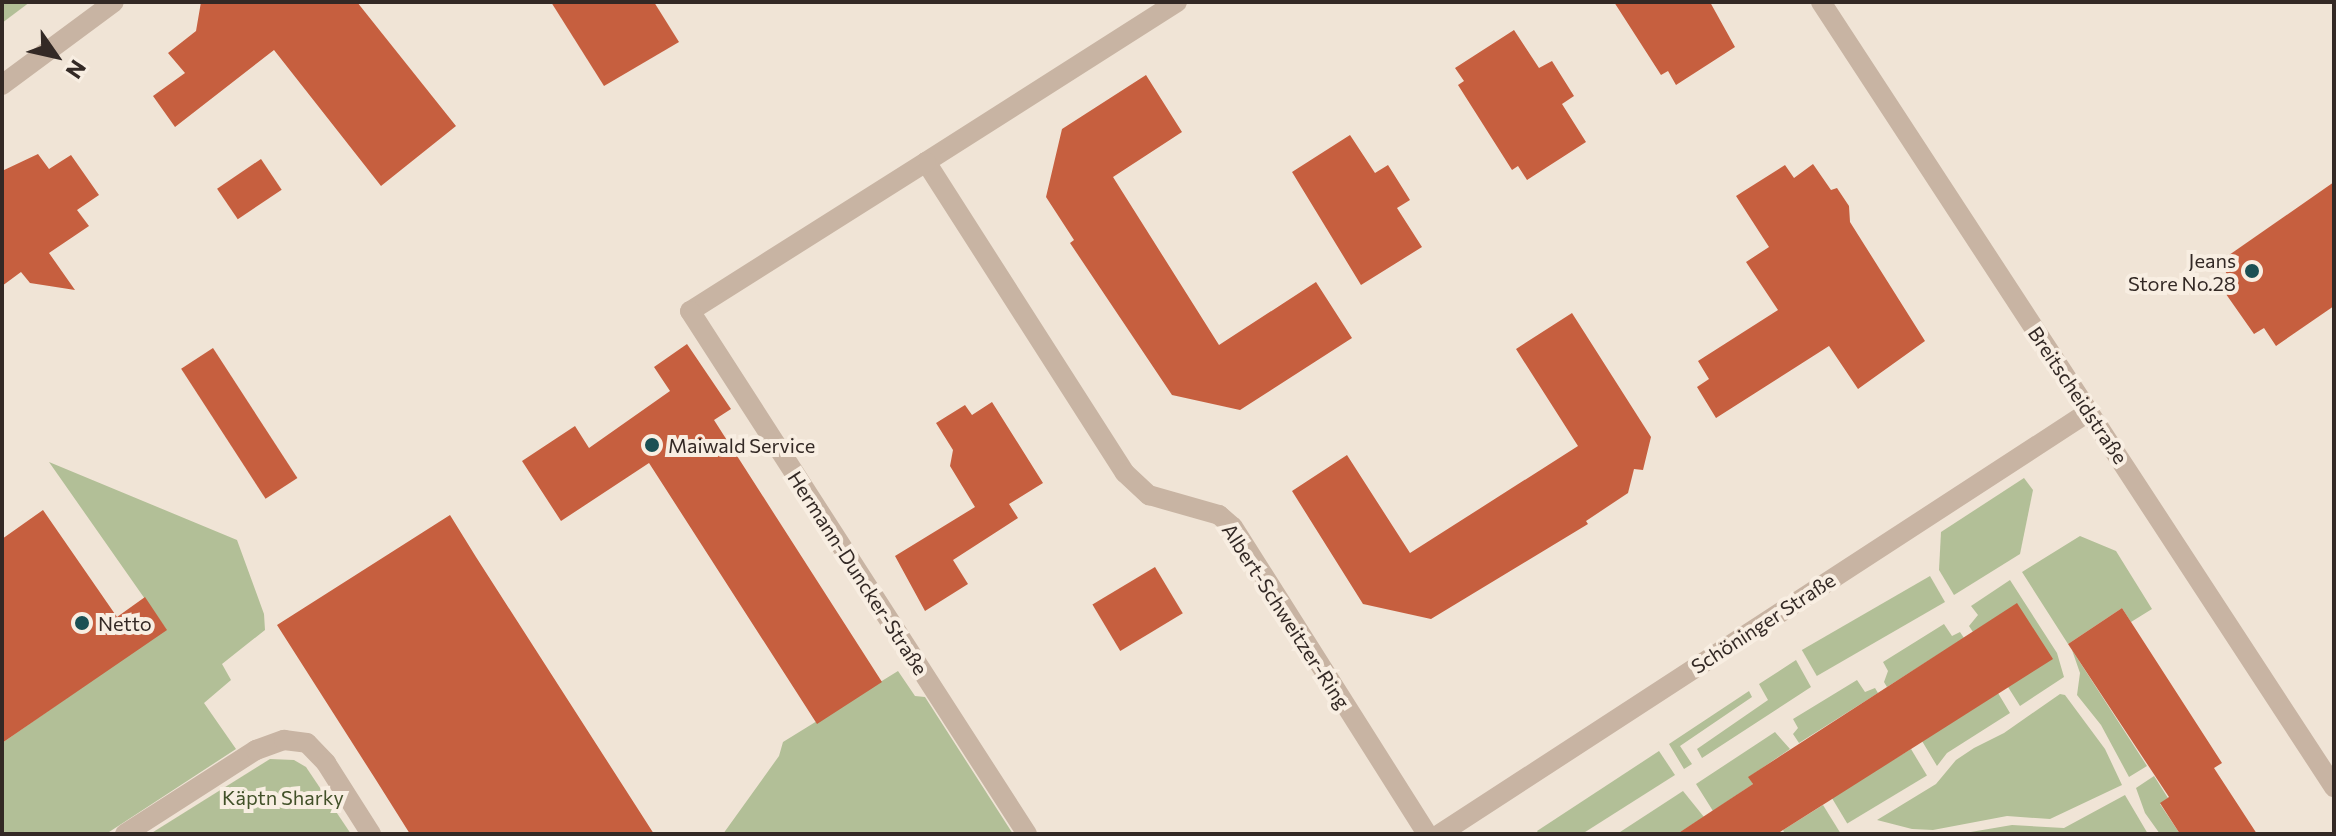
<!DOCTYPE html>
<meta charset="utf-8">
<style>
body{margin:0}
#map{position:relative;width:2336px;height:836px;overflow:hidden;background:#f0e4d6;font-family:Commissioner,sans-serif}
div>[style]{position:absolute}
.green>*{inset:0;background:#b2bf97;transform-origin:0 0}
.building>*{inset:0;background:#c65f3f;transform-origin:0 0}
.minor>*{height:20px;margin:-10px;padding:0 10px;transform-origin:10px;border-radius:10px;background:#c8b4a3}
.dots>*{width:22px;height:22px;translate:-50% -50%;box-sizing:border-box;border:4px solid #f8eee2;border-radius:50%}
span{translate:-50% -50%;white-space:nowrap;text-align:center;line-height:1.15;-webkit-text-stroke:8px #f8eee2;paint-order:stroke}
.poi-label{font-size:20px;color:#332925}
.right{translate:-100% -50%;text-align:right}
.left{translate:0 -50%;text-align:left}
.street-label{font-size:20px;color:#332925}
.park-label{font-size:20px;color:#425129}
.frame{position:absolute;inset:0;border:4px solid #332925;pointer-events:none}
.north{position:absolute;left:16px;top:16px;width:80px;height:80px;-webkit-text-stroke:6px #f8eee2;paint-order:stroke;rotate:124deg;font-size:22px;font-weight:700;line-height:32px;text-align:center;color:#332925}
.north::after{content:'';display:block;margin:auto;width:28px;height:36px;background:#332925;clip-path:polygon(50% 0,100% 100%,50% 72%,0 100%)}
</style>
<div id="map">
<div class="green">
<i style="clip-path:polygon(2px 2px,30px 2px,2px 23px)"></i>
<i style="clip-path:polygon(49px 462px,237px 540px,264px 614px,265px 630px,222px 664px,231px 680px,204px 703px,236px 749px,106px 834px,2px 834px,2px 743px,166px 629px)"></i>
<i style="clip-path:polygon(2024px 478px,2033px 490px,2020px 554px,1954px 595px,1939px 570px,1941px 532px)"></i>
<i style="clip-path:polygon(2080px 536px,2116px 551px,2152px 609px,2131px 622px,2122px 608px,2068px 644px,2022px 572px)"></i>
<i style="left:1930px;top:576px;width:30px;height:148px;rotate:60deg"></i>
<i style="clip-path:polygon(2010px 580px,2057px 653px,2064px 677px,2020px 706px,2008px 687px,2017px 604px,1973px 632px,1969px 626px,1978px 615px,1971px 606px)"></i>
<i style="clip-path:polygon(1944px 624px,1952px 636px,1960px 632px,1964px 638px,1887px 687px,1884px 682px,1888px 671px,1883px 662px)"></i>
<i style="clip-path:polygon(2072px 650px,2147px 766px,2129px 777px,2101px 725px,2077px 695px,2080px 673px)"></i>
<i style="clip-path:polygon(1796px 660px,1811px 687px,1702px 758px,1697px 749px,1768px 700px,1759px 684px)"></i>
<i style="clip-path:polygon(898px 671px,915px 696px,925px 697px,1013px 834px,723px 834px,779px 756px,783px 742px)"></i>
<i style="clip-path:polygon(1857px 680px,1865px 692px,1875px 688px,1878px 693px,1799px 743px,1793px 734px,1798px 728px,1793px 719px)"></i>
<i style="clip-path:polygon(1749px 691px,1752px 697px,1680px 746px,1692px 764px,1684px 769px,1669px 744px)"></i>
<i style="clip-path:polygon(1998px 693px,2010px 713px,1947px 753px,1937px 766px,1922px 741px)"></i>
<i style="clip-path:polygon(2060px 694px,2065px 695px,2105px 749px,2122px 785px,2050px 819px,2007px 816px,1933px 830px,1912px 829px,1877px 820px,1936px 784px,1956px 760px,1974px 748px,2004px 733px)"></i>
<i style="clip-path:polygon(1775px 732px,1790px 749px,1749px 777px,1753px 784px,1713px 811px,1696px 784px)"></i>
<i style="left:1911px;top:749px;width:31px;height:93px;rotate:59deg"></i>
<i style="clip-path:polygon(1659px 751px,1675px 775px,1582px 834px,1539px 834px,1537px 831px)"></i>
<i style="clip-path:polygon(270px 759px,294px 760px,306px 767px,351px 834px,150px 834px)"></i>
<i style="clip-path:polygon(2154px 776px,2168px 798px,2160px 804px,2180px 834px,2160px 834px,2145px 813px,2136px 788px)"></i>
<i style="clip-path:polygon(1683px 791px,1704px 817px,1677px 834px,1617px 834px)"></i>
<i style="clip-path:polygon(2125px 795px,2148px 834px,1959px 834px,2012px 825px,2064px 828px)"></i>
<i style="clip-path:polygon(1823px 805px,1841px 834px,1785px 834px,1783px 830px)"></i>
</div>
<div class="building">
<i style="clip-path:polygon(201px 2px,357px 2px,456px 126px,381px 186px,274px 50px,175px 127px,153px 96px,185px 73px,168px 53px,196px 31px)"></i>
<i style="clip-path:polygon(551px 2px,654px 2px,679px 42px,604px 86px)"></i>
<i style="clip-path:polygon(1614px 2px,1710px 2px,1735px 47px,1676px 85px,1668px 71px,1661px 75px)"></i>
<i style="clip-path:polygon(1514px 30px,1539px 68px,1552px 61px,1574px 96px,1562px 104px,1586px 142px,1527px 180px,1518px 166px,1512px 170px,1458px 85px,1464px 81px,1455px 68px)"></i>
<i style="clip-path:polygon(1146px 75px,1182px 132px,1113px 177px,1219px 345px,1316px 282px,1352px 338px,1240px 410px,1172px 395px,1070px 243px,1074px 240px,1046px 197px,1062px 129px)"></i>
<i style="clip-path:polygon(1350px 135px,1375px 173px,1388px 165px,1410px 200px,1397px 208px,1422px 247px,1361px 285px,1292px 172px)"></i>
<i style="clip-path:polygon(38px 154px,49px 169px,71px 155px,99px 195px,77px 210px,89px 226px,49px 253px,75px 290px,30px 283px,21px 272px,2px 286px,2px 171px)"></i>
<i style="left:261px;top:159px;width:37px;height:53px;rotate:56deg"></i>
<i style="clip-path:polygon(1813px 164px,1831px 190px,1837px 188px,1849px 206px,1850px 222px,1925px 341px,1858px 389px,1829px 346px,1716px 418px,1697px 387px,1709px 379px,1698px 361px,1778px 310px,1746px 262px,1769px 247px,1736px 196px,1785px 165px,1794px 178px)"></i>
<i style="clip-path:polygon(2334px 182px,2334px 306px,2276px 346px,2264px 328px,2254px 334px,2221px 287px,2231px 280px,2219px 262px)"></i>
<i style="clip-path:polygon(1572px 313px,1651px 437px,1643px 470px,1634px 469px,1628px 493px,1586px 521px,1588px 524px,1431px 619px,1363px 604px,1292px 491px,1347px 455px,1410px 553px,1578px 446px,1516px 349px)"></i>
<i style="clip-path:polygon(687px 344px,731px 409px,714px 420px,882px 682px,817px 724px,649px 463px,561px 521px,522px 461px,575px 426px,589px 448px,670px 391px,654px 367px)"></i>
<i style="left:213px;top:348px;width:155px;height:38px;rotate:57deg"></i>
<i style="clip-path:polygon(992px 402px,1043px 483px,1009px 504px,1018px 518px,953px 560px,968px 584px,925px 611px,895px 556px,975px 507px,950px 466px,953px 450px,936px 423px,965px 405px,972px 415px)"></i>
<i style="clip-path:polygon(43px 510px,117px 617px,145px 597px,167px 630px,2px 743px,2px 539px)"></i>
<i style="clip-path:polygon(450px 515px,476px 557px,654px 834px,410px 834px,376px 780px,277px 625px)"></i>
<i style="left:1155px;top:567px;width:54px;height:73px;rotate:59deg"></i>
<i style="clip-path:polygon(2017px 603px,2053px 659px,1777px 834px,1677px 834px,1753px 784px,1748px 777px)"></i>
<i style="clip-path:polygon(2122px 608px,2222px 763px,2214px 768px,2257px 834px,2180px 834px,2160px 803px,2169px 797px,2068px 644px)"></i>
</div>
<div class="minor">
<i style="left:1177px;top:2px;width:298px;rotate:147.5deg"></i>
<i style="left:926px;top:162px;width:369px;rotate:57.4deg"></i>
<i style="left:1125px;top:473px;width:33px;rotate:43deg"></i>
<i style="left:1149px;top:495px;width:73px;rotate:15.9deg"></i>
<i style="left:1219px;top:515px;width:18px;rotate:41deg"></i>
<i style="left:1233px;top:527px;width:363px;rotate:57.7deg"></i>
<i style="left:1821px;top:2px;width:938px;rotate:56.84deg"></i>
<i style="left:2px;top:85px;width:139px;rotate:-36.5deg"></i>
<i style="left:926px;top:162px;width:279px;rotate:147.7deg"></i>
<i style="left:690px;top:311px;width:622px;rotate:57.2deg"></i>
<i style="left:125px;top:834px;width:156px;rotate:-32.7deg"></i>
<i style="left:256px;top:750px;width:30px;rotate:-20deg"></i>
<i style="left:284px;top:740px;width:23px;rotate:7deg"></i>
<i style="left:307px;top:743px;width:28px;rotate:46deg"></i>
<i style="left:326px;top:763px;width:84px;rotate:57.6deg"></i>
<i style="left:1440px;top:834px;width:772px;rotate:-33.05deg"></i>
</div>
<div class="dots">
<i style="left:2252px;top:271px;background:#1b5054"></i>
<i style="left:652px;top:445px;background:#1b5054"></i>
<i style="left:82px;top:623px;background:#1b5054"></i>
</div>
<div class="poi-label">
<span class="right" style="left:2236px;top:272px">Jeans<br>Store No.28</span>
<span class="left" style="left:668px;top:445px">Maiwald Service</span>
<span class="left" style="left:98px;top:623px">Netto</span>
</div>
<div class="street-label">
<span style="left:2078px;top:395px;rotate:56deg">Breitscheidstraße</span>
<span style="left:858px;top:573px;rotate:57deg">Hermann-Duncker-Straße</span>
<span style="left:1286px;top:616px;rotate:57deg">Albert-Schweitzer-Ring</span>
<span style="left:1763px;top:623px;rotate:-33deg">Schöninger Straße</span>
</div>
<div class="park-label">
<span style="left:283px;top:797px">Käptn Sharky</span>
</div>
<div class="frame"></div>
<div class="north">N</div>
</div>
